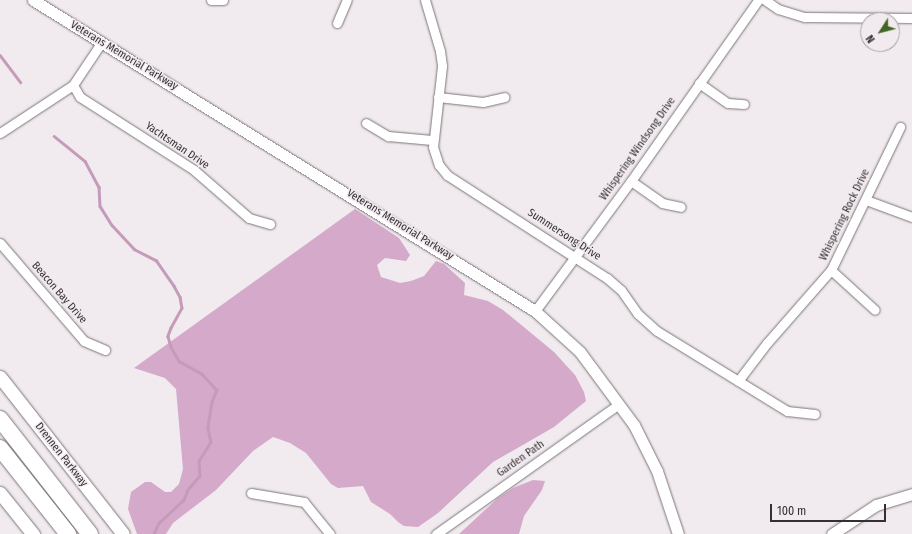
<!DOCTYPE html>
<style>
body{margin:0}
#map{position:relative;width:912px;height:534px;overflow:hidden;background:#f1eaef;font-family:"Fira Sans Condensed",sans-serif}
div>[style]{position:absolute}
.forest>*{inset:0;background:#d4a9c9}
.stream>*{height:2.5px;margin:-1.25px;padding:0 1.25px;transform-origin:1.25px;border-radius:1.25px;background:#c59bba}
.roads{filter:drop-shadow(0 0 1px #7b7579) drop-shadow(0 0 1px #7b7579)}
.minor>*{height:9px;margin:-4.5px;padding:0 4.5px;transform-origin:4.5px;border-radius:4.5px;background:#fff}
.tertiary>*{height:11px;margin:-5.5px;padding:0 5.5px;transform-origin:5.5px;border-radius:5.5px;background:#fff}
.secondary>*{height:13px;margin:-6.5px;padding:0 6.5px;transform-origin:6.5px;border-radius:6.5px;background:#fff}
.motorway>*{height:16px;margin:-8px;padding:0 8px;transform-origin:8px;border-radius:8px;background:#fff}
span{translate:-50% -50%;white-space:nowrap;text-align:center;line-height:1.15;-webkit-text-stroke:3px #f1eaef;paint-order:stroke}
.street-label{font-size:11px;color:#343133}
.north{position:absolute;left:860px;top:12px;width:40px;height:40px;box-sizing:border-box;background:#f1eaef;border:1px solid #a5a0a4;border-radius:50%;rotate:234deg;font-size:11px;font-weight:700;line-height:16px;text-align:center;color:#343133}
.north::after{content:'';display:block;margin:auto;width:14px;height:18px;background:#406723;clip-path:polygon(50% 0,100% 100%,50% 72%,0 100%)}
.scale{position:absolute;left:770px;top:504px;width:116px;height:18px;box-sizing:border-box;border:2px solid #343133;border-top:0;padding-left:5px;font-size:12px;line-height:14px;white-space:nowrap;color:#343133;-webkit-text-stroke:3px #f1eaef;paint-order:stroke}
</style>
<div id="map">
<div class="forest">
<i style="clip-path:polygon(355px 209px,399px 238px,410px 255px,406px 261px,385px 258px,377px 265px,381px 277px,400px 283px,411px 281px,424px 276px,436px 261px,444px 264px,465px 283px,464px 295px,488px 301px,503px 310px,554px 352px,575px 375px,584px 392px,586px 401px,554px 427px,493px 462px,438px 513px,418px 527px,404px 526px,398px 522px,390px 514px,371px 502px,363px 486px,338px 488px,331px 484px,306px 453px,290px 443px,273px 437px,253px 451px,216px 490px,173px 523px,166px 534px,137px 534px,128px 509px,131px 492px,145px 482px,151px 482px,165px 492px,171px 492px,179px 484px,183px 469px,176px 389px,165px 378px,134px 368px)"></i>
<i style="clip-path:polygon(533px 480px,545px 481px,542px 490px,524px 516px,519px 534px,459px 534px,498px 498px,513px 488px)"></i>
</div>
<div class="stream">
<i style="left:0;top:55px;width:34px;rotate:53deg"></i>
<i style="left:54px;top:136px;width:40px;rotate:39deg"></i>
<i style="left:85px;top:161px;width:30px;rotate:62deg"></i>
<i style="left:99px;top:187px;width:19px;rotate:87deg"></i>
<i style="left:100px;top:206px;width:22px;rotate:58deg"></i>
<i style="left:112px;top:225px;width:33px;rotate:47deg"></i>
<i style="left:134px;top:249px;width:25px;rotate:27deg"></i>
<i style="left:156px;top:260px;width:32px;rotate:55deg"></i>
<i style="left:174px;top:286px;width:13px;rotate:61deg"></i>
<i style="left:180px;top:297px;width:11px;rotate:80deg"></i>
<i style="left:182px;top:308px;width:23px;rotate:119deg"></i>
<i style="left:171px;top:328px;width:9px;rotate:111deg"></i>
<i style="left:168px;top:336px;width:11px;rotate:75deg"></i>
<i style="left:171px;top:347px;width:16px;rotate:60deg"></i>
<i style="left:179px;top:361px;width:26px;rotate:29deg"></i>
<i style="left:202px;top:374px;width:22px;rotate:47deg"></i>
<i style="left:217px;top:390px;width:13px;rotate:113deg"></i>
<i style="left:212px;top:402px;width:26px;rotate:99deg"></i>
<i style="left:208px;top:428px;width:14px;rotate:78deg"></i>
<i style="left:211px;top:442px;width:22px;rotate:122deg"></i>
<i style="left:199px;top:461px;width:15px;rotate:86deg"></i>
<i style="left:200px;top:476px;width:18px;rotate:131deg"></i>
<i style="left:188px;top:490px;width:11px;rotate:112deg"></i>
<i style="left:184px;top:500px;width:34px;rotate:137deg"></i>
<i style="left:159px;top:523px;width:12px;rotate:114deg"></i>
</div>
<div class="roads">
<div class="minor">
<i style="left:211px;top:0;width:12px"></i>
<i style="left:425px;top:0;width:53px;rotate:73.6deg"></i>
<i style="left:440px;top:51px;width:15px;rotate:82deg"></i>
<i style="left:442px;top:66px;width:81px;rotate:96.3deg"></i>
<i style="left:433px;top:147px;width:19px;rotate:72deg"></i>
<i style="left:439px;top:165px;width:13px;rotate:51deg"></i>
<i style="left:447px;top:175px;width:190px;rotate:32.8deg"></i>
<i style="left:607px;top:278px;width:18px;rotate:41deg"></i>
<i style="left:621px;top:290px;width:29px;rotate:55deg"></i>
<i style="left:638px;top:314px;width:25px;rotate:42deg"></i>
<i style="left:657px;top:331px;width:153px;rotate:31.6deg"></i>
<i style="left:787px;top:411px;width:28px;rotate:6deg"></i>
<i style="left:765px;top:0;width:16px;rotate:35deg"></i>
<i style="left:778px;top:9px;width:28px;rotate:17deg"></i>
<i style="left:805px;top:17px;width:107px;rotate:0.5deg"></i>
<i style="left:337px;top:23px;width:25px;rotate:-67deg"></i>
<i style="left:699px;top:83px;width:35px;rotate:35deg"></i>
<i style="left:728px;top:103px;width:16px;rotate:4deg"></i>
<i style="left:73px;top:85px;width:14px;rotate:60deg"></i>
<i style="left:80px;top:97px;width:135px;rotate:32.6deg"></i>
<i style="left:194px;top:170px;width:73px;rotate:41.1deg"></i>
<i style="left:249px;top:218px;width:22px;rotate:16deg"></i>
<i style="left:438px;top:97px;width:45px;rotate:6.3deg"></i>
<i style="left:483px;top:102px;width:22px;rotate:-13deg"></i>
<i style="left:366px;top:123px;width:26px;rotate:31deg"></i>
<i style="left:388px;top:136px;width:44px;rotate:5.2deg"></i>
<i style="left:0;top:133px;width:87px;rotate:-33.3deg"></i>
<i style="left:73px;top:85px;width:50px;rotate:-56.3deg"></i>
<i style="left:631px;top:181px;width:38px;rotate:35deg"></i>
<i style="left:662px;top:203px;width:19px;rotate:12deg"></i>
<i style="left:866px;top:200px;width:49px;rotate:20.3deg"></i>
<i style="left:0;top:243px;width:129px;rotate:49.4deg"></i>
<i style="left:84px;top:341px;width:23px;rotate:23deg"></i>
<i style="left:831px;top:270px;width:59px;rotate:42.3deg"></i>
<i style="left:535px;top:311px;width:162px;rotate:-53.6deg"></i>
<i style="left:631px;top:181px;width:221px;rotate:-54.9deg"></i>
<i style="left:738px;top:381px;width:48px;rotate:-52.7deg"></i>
<i style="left:767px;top:343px;width:97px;rotate:-48.8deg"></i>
<i style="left:831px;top:270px;width:159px;rotate:-64.2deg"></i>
<i style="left:251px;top:493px;width:54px;rotate:9.6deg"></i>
<i style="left:304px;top:502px;width:41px;rotate:50.9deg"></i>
<i style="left:436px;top:534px;width:224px;rotate:-35.4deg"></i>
</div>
<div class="tertiary">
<i style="left:33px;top:0;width:591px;rotate:31.78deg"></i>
<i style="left:535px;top:311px;width:61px;rotate:42.3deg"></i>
<i style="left:580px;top:352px;width:91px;rotate:53.5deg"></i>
<i style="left:634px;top:425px;width:51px;rotate:63.4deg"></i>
<i style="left:657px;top:471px;width:66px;rotate:71.6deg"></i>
<i style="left:832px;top:534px;width:53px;rotate:-33.4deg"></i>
<i style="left:876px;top:505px;width:38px;rotate:-17deg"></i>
</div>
<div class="secondary">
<i style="left:0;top:377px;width:199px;rotate:51.9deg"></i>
<i style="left:0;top:493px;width:53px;rotate:51.2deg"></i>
</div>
<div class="motorway">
<i style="left:0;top:419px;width:146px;rotate:52deg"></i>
<i style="left:0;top:448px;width:110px;rotate:51.7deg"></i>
</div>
</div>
<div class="street-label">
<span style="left:124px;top:56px;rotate:31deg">Veterans Memorial Parkway</span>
<span style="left:177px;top:146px;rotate:34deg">Yachtsman Drive</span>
<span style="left:638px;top:149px;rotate:-55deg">Whispering Windsong Drive</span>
<span style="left:845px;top:215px;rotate:-64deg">Whispering Rock Drive</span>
<span style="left:400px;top:225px;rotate:32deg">Veterans Memorial Parkway</span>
<span style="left:564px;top:235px;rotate:33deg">Summersong Drive</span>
<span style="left:59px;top:293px;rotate:49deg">Beacon Bay Drive</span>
<span style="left:61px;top:455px;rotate:52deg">Drennen Parkway</span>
<span style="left:521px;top:459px;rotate:-35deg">Garden Path</span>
</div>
<div class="north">N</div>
<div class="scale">100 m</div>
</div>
